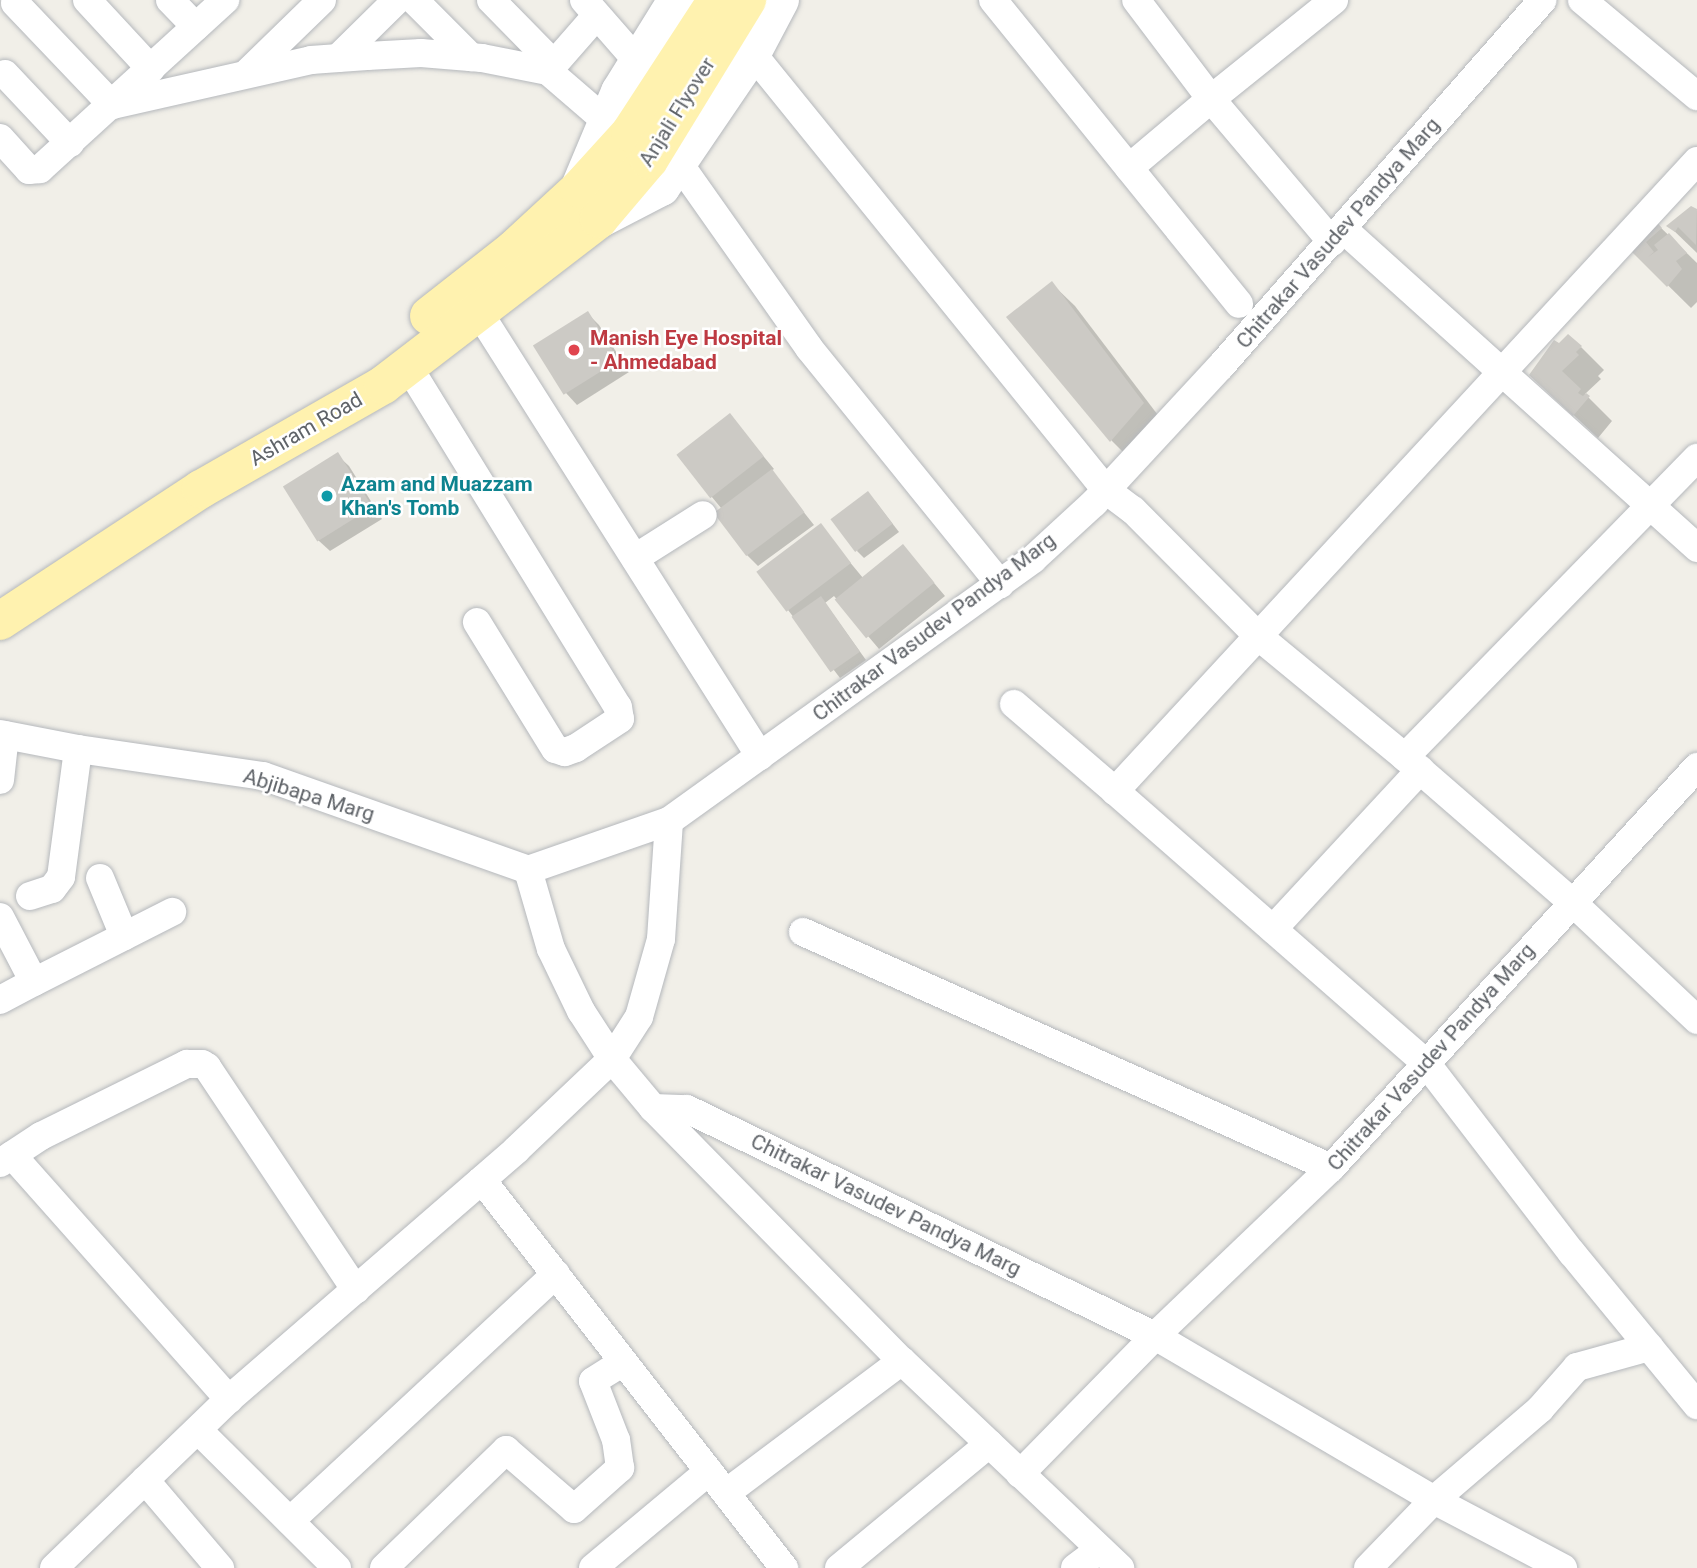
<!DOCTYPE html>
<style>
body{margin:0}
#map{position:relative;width:1697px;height:1568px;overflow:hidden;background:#f1efe8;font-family:Roboto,sans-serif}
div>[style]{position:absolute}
.shadow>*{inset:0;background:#0003}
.building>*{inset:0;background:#cccac5;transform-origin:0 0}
.roads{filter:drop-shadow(0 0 2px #b5b8bc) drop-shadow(0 0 2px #b5b8bc)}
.street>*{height:28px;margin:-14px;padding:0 14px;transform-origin:14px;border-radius:14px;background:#fff}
.secondary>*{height:38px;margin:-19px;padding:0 19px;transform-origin:19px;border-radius:19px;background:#fff}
.primary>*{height:38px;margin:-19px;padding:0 19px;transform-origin:19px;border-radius:19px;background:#fff2af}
.dots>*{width:19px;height:19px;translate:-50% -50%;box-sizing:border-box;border:4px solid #fff;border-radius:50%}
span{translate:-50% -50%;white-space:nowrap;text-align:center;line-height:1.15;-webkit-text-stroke:5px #fff;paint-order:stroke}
.street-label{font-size:21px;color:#5f6368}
.health-label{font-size:21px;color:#be3a42;font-weight:700}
.left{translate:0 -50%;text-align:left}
.culture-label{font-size:21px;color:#0d838f;font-weight:700}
</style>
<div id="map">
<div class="shadow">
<i style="clip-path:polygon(1691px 208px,1697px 211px,1697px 253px,1669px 226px)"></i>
<i style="clip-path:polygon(1654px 221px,1697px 263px,1697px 302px,1691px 308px,1624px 242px)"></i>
<i style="clip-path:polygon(1051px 283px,1075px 306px,1167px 427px,1135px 464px,1112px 441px,1009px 318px)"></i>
<i style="clip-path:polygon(587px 313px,599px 325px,629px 372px,577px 405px,566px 393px,536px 346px)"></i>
<i style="clip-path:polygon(1581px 347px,1604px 370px,1598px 376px,1601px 379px,1585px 394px,1612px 421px,1598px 438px,1531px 375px)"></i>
<i style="clip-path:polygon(730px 416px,774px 469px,771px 471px,814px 525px,758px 566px,746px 554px,721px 508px,678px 456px)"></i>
<i style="clip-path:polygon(337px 455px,349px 466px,382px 519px,330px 551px,318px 540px)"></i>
<i style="clip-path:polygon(875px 501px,899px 532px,864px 558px,857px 551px)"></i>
<i style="clip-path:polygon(820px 526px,863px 578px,903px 546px,945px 596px,879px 649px,834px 596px,825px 603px,866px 660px,840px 678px,759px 572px)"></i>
</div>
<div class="building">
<i style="clip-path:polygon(1691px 206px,1697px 209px,1696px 245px,1678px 227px,1675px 232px,1666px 226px)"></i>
<i style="clip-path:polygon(1654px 219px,1662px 228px,1646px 242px,1654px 252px,1648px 257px,1658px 250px,1654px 245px,1669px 233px,1687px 253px,1676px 261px,1682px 269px,1667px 287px,1622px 242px)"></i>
<i style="clip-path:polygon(1052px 281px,1144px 403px,1110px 442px,1006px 317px)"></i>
<i style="left:588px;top:311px;width:58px;height:65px;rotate:58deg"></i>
<i style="clip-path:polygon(1568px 334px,1582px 346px,1576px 352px,1579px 355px,1562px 371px,1581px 389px,1578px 393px,1583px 396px,1586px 393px,1590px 396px,1573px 416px,1529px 375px,1554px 340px,1559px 343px)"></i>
<i style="left:730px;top:413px;width:55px;height:68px;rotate:52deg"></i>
<i style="left:338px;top:452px;width:65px;height:65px;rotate:58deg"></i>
<i style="left:772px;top:469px;width:54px;height:73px;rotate:53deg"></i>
<i style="left:868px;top:491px;width:41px;height:47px;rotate:53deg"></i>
<i style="left:821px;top:523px;width:50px;height:81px;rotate:53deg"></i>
<i style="left:903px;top:544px;width:50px;height:88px;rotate:51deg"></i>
<i style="left:821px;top:596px;width:68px;height:36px;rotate:55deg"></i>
</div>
<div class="roads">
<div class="street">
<i style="left:87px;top:0;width:94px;rotate:47.2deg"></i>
<i style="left:170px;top:0;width:37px;rotate:46deg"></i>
<i style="left:414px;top:0;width:81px;rotate:45deg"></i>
<i style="left:491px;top:0;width:90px;rotate:45.5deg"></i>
<i style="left:584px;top:0;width:84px;rotate:48.9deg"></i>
<i style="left:993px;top:0;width:391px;rotate:51deg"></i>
<i style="left:1582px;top:0;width:150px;rotate:39.9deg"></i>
<i style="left:15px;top:3px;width:141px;rotate:46.4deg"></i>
<i style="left:752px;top:53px;width:562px;rotate:50.99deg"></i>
<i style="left:1106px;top:490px;width:34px;rotate:37deg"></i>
<i style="left:1133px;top:510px;width:177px;rotate:45.2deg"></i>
<i style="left:1258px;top:636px;width:190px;rotate:39.5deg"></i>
<i style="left:1405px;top:757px;width:221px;rotate:41deg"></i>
<i style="left:1572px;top:902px;width:172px;rotate:43.3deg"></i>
<i style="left:338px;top:58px;width:83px;rotate:-44.5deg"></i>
<i style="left:548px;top:71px;width:77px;rotate:40.8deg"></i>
<i style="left:5px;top:74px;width:95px;rotate:46.7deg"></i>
<i style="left:246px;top:74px;width:106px;rotate:-44.2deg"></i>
<i style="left:112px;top:105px;width:204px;rotate:-12.7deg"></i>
<i style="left:311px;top:60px;width:56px;rotate:-4.1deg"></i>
<i style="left:367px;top:56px;width:54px;rotate:-3.2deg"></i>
<i style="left:421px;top:53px;width:61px;rotate:4.7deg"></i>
<i style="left:482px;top:58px;width:67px;rotate:11.1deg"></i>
<i style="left:548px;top:71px;width:74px;rotate:-48.8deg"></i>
<i style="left:0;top:138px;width:43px;rotate:47.8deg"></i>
<i style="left:29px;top:170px;width:11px;rotate:-5deg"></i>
<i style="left:40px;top:169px;width:251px;rotate:-42.4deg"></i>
<i style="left:1697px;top:161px;width:858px;rotate:132.73deg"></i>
<i style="left:1115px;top:791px;width:413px;rotate:41.2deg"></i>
<i style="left:1426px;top:1063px;width:240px;rotate:52.5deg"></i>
<i style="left:1572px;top:1253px;width:197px;rotate:50.6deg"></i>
<i style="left:678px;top:162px;width:228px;rotate:54.8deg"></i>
<i style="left:809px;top:348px;width:304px;rotate:51deg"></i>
<i style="left:1129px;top:168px;width:107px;rotate:-40.1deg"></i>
<i style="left:1211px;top:99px;width:124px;rotate:-127.1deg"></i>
<i style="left:1343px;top:229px;width:477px;rotate:42deg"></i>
<i style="left:1332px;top:242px;width:187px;rotate:-130.2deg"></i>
<i style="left:1211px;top:99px;width:158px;rotate:-38.8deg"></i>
<i style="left:478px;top:311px;width:527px;rotate:57.64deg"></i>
<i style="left:408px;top:366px;width:400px;rotate:58.4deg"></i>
<i style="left:618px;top:707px;width:12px;rotate:81deg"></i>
<i style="left:620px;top:719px;width:53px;rotate:146.6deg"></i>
<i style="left:576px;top:748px;width:12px;rotate:160deg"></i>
<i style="left:565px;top:752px;width:10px;rotate:-163deg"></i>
<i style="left:555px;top:749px;width:149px;rotate:-121.6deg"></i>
<i style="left:635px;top:558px;width:80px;rotate:-32.3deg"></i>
<i style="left:1014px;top:704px;width:133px;rotate:40.7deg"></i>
<i style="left:0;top:734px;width:79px;rotate:10.9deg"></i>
<i style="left:78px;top:749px;width:187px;rotate:8.3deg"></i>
<i style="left:263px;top:776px;width:281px;rotate:19.5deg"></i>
<i style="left:1405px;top:757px;width:418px;rotate:-45.7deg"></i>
<i style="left:0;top:780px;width:45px;rotate:-83.7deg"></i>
<i style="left:528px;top:870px;width:149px;rotate:-19.2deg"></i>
<i style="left:669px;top:821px;width:448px;rotate:-35.7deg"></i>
<i style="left:1033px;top:559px;width:83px;rotate:-42.6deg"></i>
<i style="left:1094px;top:503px;width:187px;rotate:-47.2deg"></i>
<i style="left:1221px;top:366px;width:487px;rotate:-48.7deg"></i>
<i style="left:528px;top:870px;width:82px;rotate:73.8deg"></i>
<i style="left:551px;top:949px;width:69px;rotate:64.2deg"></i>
<i style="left:581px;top:1011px;width:57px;rotate:57.1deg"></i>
<i style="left:612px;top:1059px;width:64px;rotate:50.1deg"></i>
<i style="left:653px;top:1108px;width:355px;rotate:45.5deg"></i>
<i style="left:902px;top:1361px;width:301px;rotate:43.5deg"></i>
<i style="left:100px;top:878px;width:63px;rotate:67.5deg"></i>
<i style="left:30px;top:896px;width:23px;rotate:-18deg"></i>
<i style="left:52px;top:889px;width:15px;rotate:-53deg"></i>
<i style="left:61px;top:877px;width:129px;rotate:-82.4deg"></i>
<i style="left:0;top:917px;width:73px;rotate:62.4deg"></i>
<i style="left:34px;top:982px;width:155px;rotate:-26.9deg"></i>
<i style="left:1273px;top:929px;width:217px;rotate:-47.2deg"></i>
<i style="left:803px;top:932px;width:578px;rotate:24.08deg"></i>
<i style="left:0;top:1000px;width:38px;rotate:-28deg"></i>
<i style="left:653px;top:1108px;width:34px;rotate:2deg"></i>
<i style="left:687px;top:1109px;width:520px;rotate:25.88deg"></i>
<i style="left:1155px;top:1336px;width:324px;rotate:30.4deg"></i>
<i style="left:1434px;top:1500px;width:146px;rotate:27.8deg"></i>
<i style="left:12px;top:1155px;width:327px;rotate:48.4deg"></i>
<i style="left:0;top:1163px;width:49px;rotate:-33.4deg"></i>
<i style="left:41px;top:1136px;width:163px;rotate:-26.3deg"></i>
<i style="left:187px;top:1064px;width:15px"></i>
<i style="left:202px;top:1064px;width:6px;rotate:31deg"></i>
<i style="left:207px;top:1067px;width:268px;rotate:56.3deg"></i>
<i style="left:482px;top:1180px;width:492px;rotate:52.1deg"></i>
<i style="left:198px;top:1430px;width:196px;rotate:44.8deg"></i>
<i style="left:1020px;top:1474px;width:193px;rotate:-45.6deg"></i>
<i style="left:1155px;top:1336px;width:243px;rotate:-43.7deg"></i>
<i style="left:1331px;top:1168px;width:543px;rotate:-47.61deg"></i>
<i style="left:145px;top:1480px;width:116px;rotate:49.6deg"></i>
<i style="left:726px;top:1493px;width:220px;rotate:-36.9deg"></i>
<i style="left:290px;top:1521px;width:363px;rotate:-42.9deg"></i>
<i style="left:54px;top:1568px;width:243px;rotate:-44deg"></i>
<i style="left:229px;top:1399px;width:380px;rotate:-40.9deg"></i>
<i style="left:516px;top:1150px;width:132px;rotate:-43.5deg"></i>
<i style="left:612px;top:1059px;width:50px;rotate:-57.3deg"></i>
<i style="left:639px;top:1017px;width:81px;rotate:-74.2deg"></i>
<i style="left:661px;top:939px;width:118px;rotate:-86.1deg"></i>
<i style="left:384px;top:1568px;width:170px;rotate:-44deg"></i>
<i style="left:506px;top:1450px;width:90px;rotate:40.9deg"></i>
<i style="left:574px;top:1509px;width:62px;rotate:-41.7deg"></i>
<i style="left:620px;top:1468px;width:28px;rotate:-98deg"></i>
<i style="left:616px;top:1440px;width:63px;rotate:-111.3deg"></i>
<i style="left:593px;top:1381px;width:36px;rotate:-32deg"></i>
<i style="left:593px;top:1568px;width:151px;rotate:-39.9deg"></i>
<i style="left:839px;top:1568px;width:195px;rotate:-39.6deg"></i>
<i style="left:1075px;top:1568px;width:31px;rotate:-37deg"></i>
<i style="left:1368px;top:1568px;width:95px;rotate:-45.9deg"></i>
<i style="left:1434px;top:1500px;width:140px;rotate:-40.6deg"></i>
<i style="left:1540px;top:1409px;width:56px;rotate:-48.6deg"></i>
<i style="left:1577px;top:1367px;width:75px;rotate:-15.5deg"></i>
</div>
<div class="secondary">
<i style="left:580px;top:187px;width:103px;rotate:-67.2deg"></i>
<i style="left:620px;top:92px;width:108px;rotate:-58.2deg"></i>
<i style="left:599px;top:219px;width:70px;rotate:-27.3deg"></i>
<i style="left:661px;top:187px;width:162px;rotate:-55.8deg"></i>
<i style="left:752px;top:53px;width:60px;rotate:-62.2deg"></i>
</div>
<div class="primary">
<i style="left:429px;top:316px;width:107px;rotate:-38.2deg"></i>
<i style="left:513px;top:250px;width:90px;rotate:-42.7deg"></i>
<i style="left:579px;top:189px;width:76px;rotate:-47.7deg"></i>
<i style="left:630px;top:133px;width:150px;rotate:-56.9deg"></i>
<i style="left:0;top:621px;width:240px;rotate:-33.3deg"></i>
<i style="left:201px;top:489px;width:210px;rotate:-29.7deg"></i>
<i style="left:383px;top:385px;width:272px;rotate:-37.5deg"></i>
<i style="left:599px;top:219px;width:77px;rotate:-49.7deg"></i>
<i style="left:649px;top:160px;width:188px;rotate:-58.5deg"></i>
</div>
</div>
<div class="dots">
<i style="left:574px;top:350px;background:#e0444e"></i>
<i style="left:327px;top:496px;background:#0f9aa8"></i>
</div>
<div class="street-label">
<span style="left:677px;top:112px;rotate:-58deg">Anjali Flyover</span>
<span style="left:1338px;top:233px;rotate:-49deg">Chitrakar Vasudev Pandya Marg</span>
<span style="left:306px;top:429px;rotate:-30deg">Ashram Road</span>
<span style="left:934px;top:627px;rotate:-37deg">Chitrakar Vasudev Pandya Marg</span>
<span style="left:309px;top:795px;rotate:17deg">Abjibapa Marg</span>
<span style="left:1431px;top:1057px;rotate:-48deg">Chitrakar Vasudev Pandya Marg</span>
<span style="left:886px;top:1205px;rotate:26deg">Chitrakar Vasudev Pandya Marg</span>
</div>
<div class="health-label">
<span class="left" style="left:590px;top:350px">Manish Eye Hospital<br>- Ahmedabad</span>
</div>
<div class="culture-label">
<span class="left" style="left:341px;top:496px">Azam and Muazzam<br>Khan's Tomb</span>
</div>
</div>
